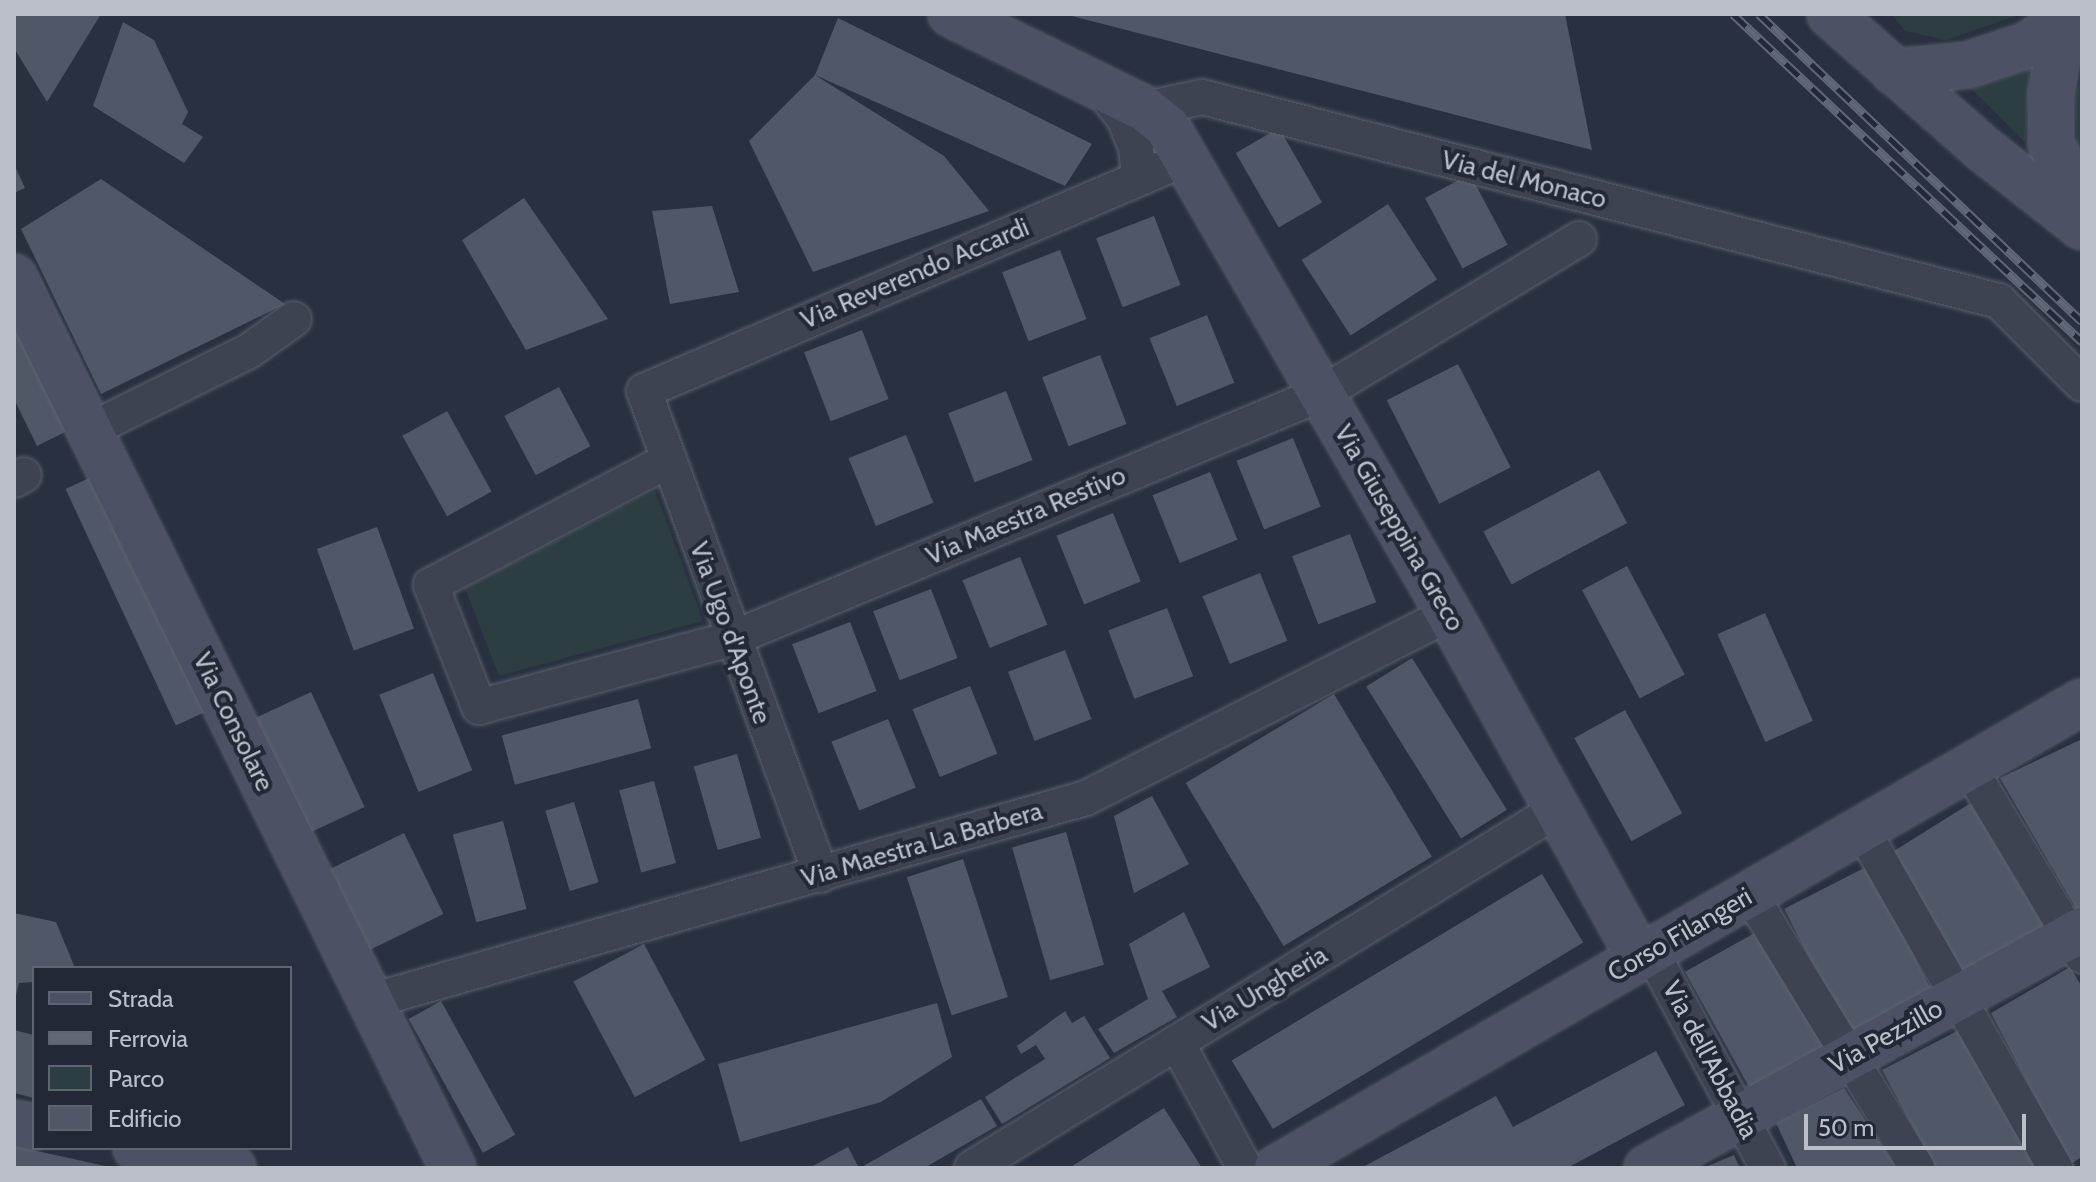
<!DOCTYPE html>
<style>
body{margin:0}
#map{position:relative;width:2096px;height:1182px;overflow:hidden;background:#293140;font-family:Cabin,sans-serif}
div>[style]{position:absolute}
.green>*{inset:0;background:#2c3e42}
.building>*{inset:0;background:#505868;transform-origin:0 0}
.roads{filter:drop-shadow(0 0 2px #5b616d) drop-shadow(0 0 2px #5b616d)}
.street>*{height:34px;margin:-17px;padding:0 17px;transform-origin:17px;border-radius:17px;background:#3d4350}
.secondary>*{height:44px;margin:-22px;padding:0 22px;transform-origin:22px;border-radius:22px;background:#4c5263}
.rail>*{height:9px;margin-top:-4.5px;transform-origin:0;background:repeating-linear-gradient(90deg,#222835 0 18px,#606776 0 36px);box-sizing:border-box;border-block:2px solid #606776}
span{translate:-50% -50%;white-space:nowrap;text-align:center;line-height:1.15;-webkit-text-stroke:8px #222835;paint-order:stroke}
.street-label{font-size:26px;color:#babfca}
.frame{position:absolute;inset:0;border:16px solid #babfca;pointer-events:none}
.legend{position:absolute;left:32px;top:966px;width:260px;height:184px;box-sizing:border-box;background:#222835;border:2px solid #5f6471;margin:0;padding:10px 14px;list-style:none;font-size:24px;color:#babfca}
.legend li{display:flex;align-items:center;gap:16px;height:40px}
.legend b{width:40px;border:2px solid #5f6471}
.scale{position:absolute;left:1804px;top:1114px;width:222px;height:36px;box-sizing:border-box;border:4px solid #babfca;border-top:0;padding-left:10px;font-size:24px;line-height:28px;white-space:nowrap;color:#babfca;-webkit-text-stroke:6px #222835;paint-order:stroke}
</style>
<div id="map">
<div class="green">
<i style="clip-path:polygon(1892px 14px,2021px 14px,1946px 40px,1905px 31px)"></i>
<i style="clip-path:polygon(2030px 70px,2025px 142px,1972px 89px)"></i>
<i style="clip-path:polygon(2082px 80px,2082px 174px,2077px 171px,2075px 93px)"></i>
<i style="clip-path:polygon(655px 490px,703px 621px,499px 676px,465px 588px)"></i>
</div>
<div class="building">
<i style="clip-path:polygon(14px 14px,101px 14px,47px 102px,14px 48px)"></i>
<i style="clip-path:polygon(1068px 14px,1565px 14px,1592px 150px,1068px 15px)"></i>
<i style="clip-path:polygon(838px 18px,1092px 144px,1065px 186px,815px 75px,944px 156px,989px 211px,813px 272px,749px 141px,815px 75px)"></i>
<i style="clip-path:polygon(123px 22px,154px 40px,188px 112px,182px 124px,203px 137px,184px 163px,93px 106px)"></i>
<i style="left:1279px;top:128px;width:86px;height:50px;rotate:60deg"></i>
<i style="clip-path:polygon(14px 164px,25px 188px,14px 193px)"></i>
<i style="left:1470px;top:174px;width:80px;height:51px;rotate:62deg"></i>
<i style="clip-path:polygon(101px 179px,285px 304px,101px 394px,21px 229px)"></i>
<i style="clip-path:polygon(524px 198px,608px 319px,526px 350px,462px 240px)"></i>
<i style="left:1388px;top:204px;width:90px;height:103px;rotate:57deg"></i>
<i style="clip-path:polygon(712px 206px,739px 292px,670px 304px,652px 211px)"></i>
<i style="left:1154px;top:216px;width:74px;height:62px;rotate:69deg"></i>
<i style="left:1060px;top:250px;width:74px;height:62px;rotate:69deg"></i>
<i style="clip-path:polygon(14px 315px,71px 429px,37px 446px,14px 399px)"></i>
<i style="left:1207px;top:315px;width:73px;height:62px;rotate:68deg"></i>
<i style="left:862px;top:330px;width:74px;height:62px;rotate:69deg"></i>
<i style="left:1100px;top:355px;width:74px;height:62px;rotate:69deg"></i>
<i style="left:1458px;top:364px;width:116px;height:80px;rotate:63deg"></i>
<i style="left:559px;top:387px;width:67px;height:62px;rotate:62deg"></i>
<i style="left:1006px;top:391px;width:74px;height:62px;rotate:69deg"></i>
<i style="left:447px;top:411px;width:92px;height:51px;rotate:61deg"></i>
<i style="left:906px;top:435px;width:73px;height:62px;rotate:68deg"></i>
<i style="left:1293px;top:438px;width:74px;height:61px;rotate:68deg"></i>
<i style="left:1599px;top:470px;width:60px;height:131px;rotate:62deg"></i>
<i style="left:1210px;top:472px;width:73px;height:62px;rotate:68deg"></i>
<i style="left:100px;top:473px;width:261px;height:38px;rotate:65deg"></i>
<i style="left:1113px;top:513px;width:74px;height:61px;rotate:68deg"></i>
<i style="left:377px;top:527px;width:108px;height:64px;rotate:70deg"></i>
<i style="left:1350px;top:534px;width:73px;height:62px;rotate:69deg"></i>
<i style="left:1020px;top:557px;width:73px;height:62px;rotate:68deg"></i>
<i style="left:1627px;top:566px;width:123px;height:51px;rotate:62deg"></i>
<i style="left:1260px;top:573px;width:73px;height:62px;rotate:68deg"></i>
<i style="left:931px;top:589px;width:74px;height:62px;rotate:69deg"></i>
<i style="left:1167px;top:608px;width:73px;height:63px;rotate:69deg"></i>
<i style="left:1765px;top:613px;width:118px;height:52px;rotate:66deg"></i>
<i style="left:850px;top:622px;width:74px;height:62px;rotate:69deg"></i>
<i style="left:1065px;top:650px;width:74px;height:61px;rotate:69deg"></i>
<i style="left:1412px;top:658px;width:179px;height:54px;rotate:58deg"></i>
<i style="left:433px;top:673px;width:105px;height:58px;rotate:68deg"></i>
<i style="left:970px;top:686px;width:73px;height:62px;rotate:68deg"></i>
<i style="left:311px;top:692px;width:127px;height:62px;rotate:65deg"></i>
<i style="left:1334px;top:694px;width:190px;height:173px;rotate:59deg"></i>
<i style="left:638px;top:699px;width:51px;height:141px;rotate:75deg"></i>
<i style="left:1625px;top:710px;width:118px;height:58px;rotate:61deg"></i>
<i style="left:888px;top:719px;width:74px;height:61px;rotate:68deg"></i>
<i style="clip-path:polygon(2082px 739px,2082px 919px,2000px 778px)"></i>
<i style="left:737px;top:754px;width:87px;height:45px;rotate:74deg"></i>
<i style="left:654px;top:781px;width:85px;height:36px;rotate:75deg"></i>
<i style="clip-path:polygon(1152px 796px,1189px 864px,1134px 893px,1114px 816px)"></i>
<i style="left:1974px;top:801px;width:146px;height:101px;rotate:58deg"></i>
<i style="left:574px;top:802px;width:84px;height:30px;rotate:73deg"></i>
<i style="left:503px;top:821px;width:91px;height:52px;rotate:75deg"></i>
<i style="left:1066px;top:832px;width:138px;height:56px;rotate:74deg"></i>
<i style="left:404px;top:833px;width:90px;height:85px;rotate:64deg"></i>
<i style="left:963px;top:859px;width:145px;height:59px;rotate:72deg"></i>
<i style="left:1868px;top:866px;width:144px;height:94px;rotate:63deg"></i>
<i style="left:1542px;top:874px;width:80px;height:362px;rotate:59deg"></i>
<i style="clip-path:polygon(1184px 912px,1210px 967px,1162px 991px,1177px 1017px,1114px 1053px,1098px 1029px,1148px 999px,1129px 944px)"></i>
<i style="clip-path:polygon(14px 913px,56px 922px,75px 968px,34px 968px,34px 982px,19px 983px,15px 1000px)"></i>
<i style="left:1762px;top:929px;width:132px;height:88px;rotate:61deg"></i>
<i style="left:644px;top:944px;width:131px;height:80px;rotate:62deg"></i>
<i style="clip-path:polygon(2070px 967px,2082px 987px,2082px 1157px,2070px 1164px,1991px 1013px)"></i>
<i style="left:441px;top:1001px;width:153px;height:37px;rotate:61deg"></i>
<i style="clip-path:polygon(937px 1003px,952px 1057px,881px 1102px,740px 1142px,718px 1064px)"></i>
<i style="clip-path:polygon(1065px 1011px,1072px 1023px,1084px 1016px,1110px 1058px,1002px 1124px,985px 1097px,1045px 1059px,1036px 1045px,1021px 1054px,1017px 1046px)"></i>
<i style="clip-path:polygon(1961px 1029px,2038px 1168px,1935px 1168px,1882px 1070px)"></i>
<i style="clip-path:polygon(14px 1030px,34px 1035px,34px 1098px,14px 1093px)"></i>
<i style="clip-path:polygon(1656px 1051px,1685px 1105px,1567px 1168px,1361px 1168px,1496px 1096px,1513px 1127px)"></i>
<i style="clip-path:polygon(1844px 1088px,1897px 1168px,1797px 1168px,1776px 1123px)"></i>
<i style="clip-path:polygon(981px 1099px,997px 1126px,924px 1168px,860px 1168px)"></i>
<i style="clip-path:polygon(1164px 1108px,1202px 1168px,1069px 1168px)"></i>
<i style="clip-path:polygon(14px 1146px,110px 1167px,110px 1168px,14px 1168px)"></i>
<i style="clip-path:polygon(848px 1147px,859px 1168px,809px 1168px)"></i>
<i style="clip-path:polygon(1734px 1155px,1740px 1168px,1703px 1168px)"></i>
</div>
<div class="roads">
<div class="street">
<i style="left:1101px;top:89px;width:37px;rotate:52deg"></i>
<i style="left:1124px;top:118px;width:32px;rotate:68deg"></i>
<i style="left:1136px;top:148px;width:30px;rotate:84deg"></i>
<i style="left:1145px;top:109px;width:58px;rotate:-11.9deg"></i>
<i style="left:1202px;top:97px;width:823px;rotate:14.36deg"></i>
<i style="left:1999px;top:301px;width:117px;rotate:45deg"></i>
<i style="left:90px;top:430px;width:178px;rotate:-26.4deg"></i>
<i style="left:249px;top:351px;width:55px;rotate:-35.4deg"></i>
<i style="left:669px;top:460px;width:269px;rotate:152.3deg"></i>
<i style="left:431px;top:585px;width:131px;rotate:68.5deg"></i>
<i style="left:479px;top:707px;width:261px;rotate:-15.1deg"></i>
<i style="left:731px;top:639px;width:639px;rotate:-22.55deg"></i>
<i style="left:1321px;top:394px;width:301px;rotate:-31deg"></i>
<i style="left:14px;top:480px;width:11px;rotate:-27deg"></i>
<i style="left:1969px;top:767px;width:220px;rotate:59.1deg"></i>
<i style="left:1862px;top:829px;width:390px;rotate:60.3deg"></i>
<i style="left:821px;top:875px;width:515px;rotate:-110.09deg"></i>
<i style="left:644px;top:391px;width:591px;rotate:-23.22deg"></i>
<i style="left:1750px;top:894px;width:321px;rotate:58.6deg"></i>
<i style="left:1651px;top:951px;width:247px;rotate:61.7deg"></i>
<i style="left:367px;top:1002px;width:747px;rotate:-15.84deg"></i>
<i style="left:1086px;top:798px;width:407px;rotate:-26.9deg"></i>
<i style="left:1177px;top:1043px;width:142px;rotate:61.5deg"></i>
<i style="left:972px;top:1168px;width:687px;rotate:-31.49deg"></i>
</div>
<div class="secondary">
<i style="left:951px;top:14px;width:216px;rotate:26.1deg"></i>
<i style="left:1145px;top:109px;width:28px;rotate:39deg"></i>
<i style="left:1167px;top:127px;width:563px;rotate:59.93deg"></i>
<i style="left:1449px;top:614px;width:393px;rotate:61deg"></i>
<i style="left:1830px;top:14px;width:203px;rotate:41.4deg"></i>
<i style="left:1982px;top:148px;width:127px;rotate:38.3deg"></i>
<i style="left:2082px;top:22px;width:40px;rotate:127deg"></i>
<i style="left:2058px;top:54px;width:39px;rotate:100deg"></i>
<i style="left:2051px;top:92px;width:51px;rotate:90deg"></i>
<i style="left:2051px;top:143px;width:77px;rotate:66.1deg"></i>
<i style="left:1894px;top:72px;width:74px;rotate:-5.4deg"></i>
<i style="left:1968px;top:65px;width:63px;rotate:-18.4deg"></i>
<i style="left:2028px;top:45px;width:54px;rotate:-35.2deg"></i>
<i style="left:14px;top:277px;width:993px;rotate:63.77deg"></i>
<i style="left:14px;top:1123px;width:20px;rotate:11deg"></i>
<i style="left:136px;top:1148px;width:99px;rotate:11.7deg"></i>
<i style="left:1277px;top:1168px;width:930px;rotate:-30.07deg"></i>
<i style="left:1647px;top:1168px;width:496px;rotate:-28.7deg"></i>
</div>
</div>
<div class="rail">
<i style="left:1733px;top:14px;width:479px;rotate:43.2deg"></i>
<i style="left:1759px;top:14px;width:446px;rotate:43.6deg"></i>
</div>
<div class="street-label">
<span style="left:1524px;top:180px;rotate:14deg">Via del Monaco</span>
<span style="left:915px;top:274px;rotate:-23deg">Via Reverendo Accardi</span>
<span style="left:1026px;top:516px;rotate:-23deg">Via Maestra Restivo</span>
<span style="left:1399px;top:528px;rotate:60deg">Via Giuseppina Greco</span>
<span style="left:730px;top:633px;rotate:70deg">Via Ugo d'Aponte</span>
<span style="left:233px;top:722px;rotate:64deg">Via Consolare</span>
<span style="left:922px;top:845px;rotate:-16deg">Via Maestra La Barbera</span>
<span style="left:1680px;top:935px;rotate:-30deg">Corso Filangeri</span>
<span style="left:1265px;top:989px;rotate:-31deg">Via Ungheria</span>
<span style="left:1886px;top:1037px;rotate:-29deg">Via Pezzillo</span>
<span style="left:1710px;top:1060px;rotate:62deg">Via dell'Abbadia</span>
</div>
<div class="frame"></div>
<ul class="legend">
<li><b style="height:10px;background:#4c5263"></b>Strada</li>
<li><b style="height:10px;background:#606776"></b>Ferrovia</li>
<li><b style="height:22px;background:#2c3e42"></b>Parco</li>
<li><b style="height:22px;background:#505868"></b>Edificio</li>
</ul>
<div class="scale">50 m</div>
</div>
